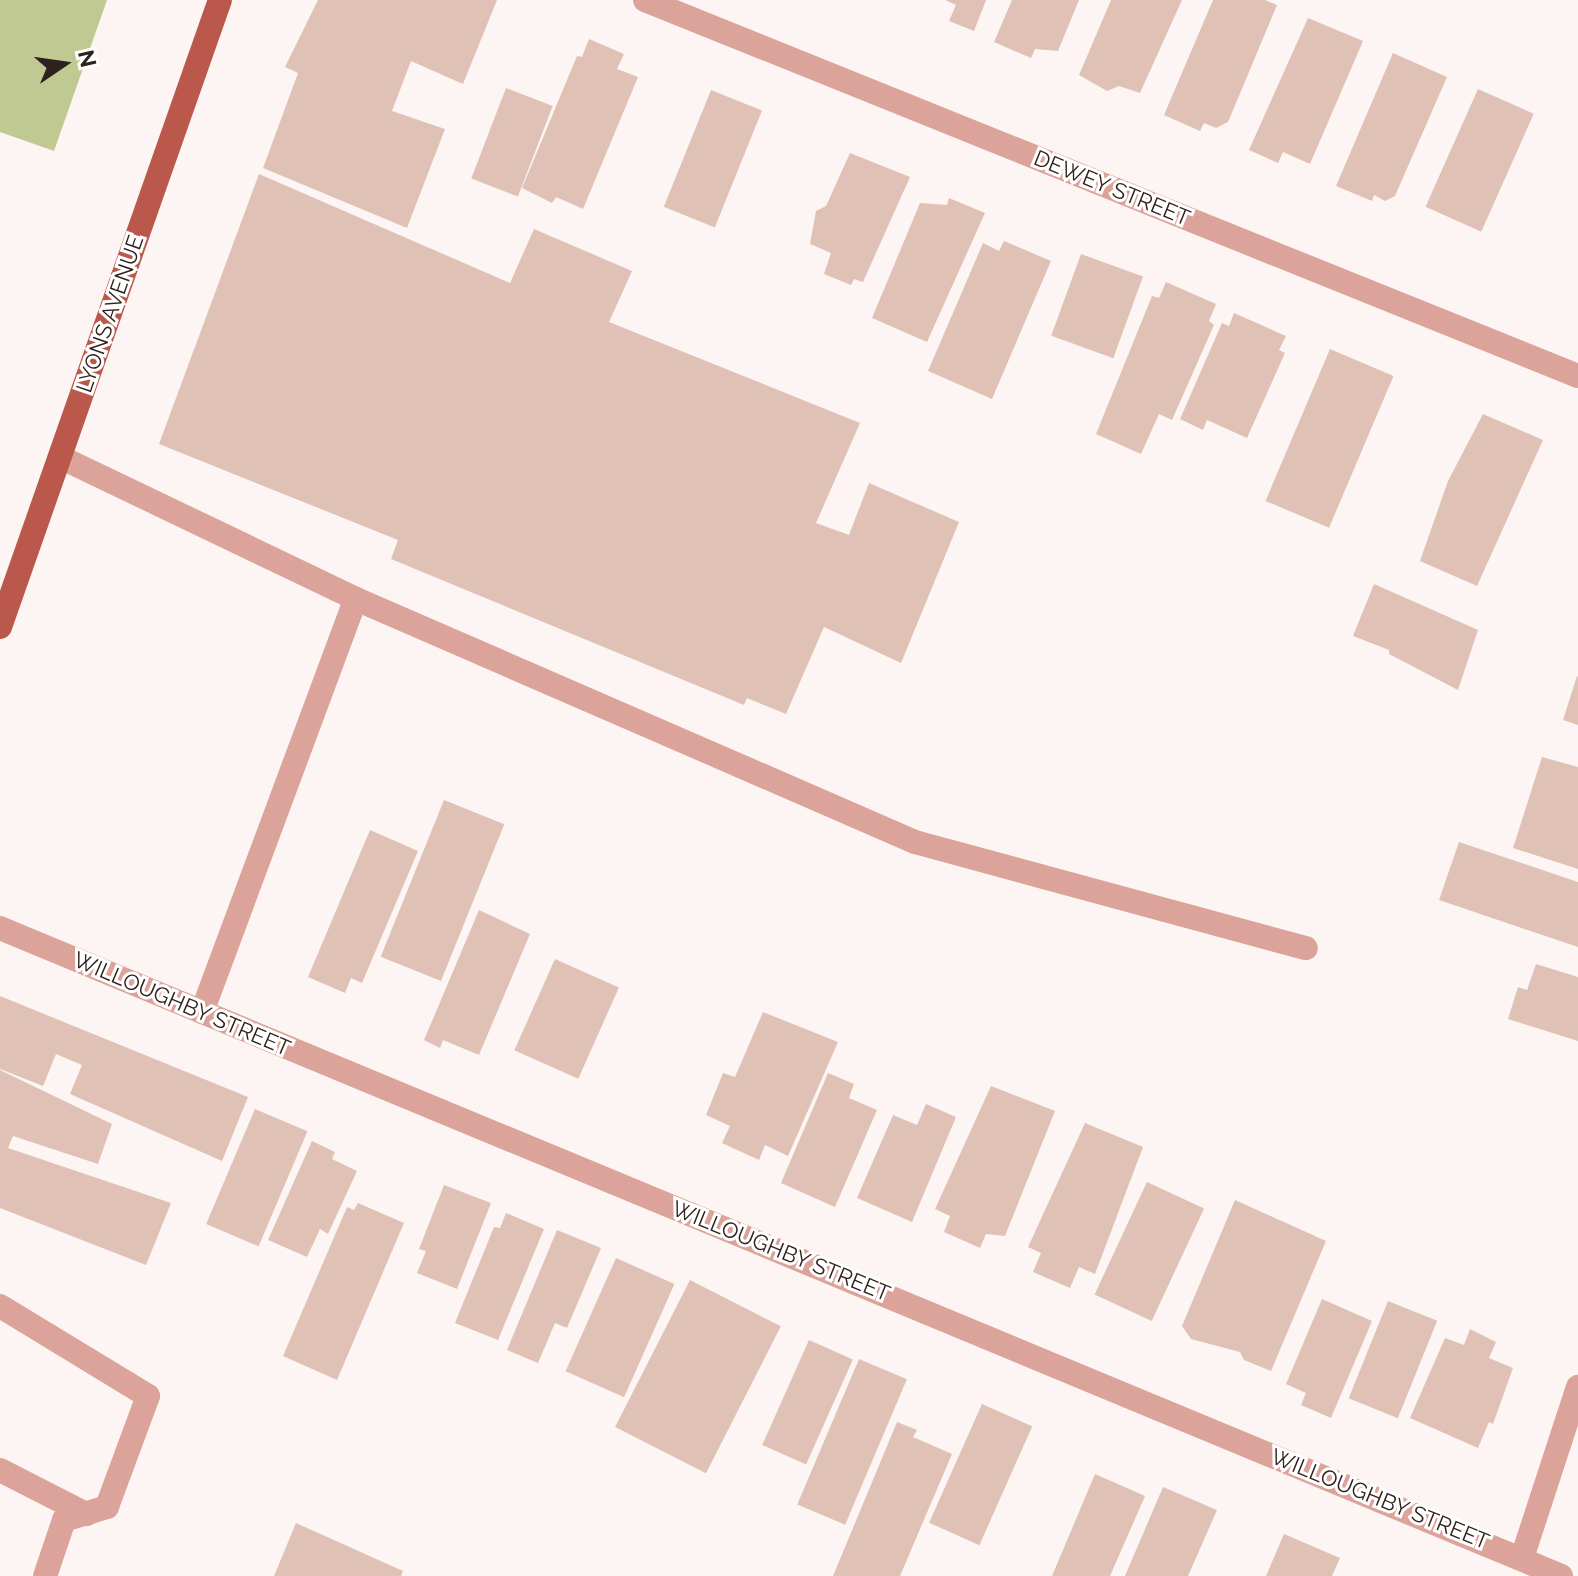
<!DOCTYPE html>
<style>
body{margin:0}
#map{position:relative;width:1578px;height:1576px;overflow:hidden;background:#fcf5f3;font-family:Raleway,sans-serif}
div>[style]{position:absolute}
.green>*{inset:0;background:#c1c993}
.building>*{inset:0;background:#e0c1b6;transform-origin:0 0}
.minor>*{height:24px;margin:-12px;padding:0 12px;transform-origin:12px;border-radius:12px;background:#dba399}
.major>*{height:24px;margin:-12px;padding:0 12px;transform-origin:12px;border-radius:12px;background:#ba594b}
span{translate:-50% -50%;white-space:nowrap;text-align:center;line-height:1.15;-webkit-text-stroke:6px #fff;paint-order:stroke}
.street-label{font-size:22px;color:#2e221e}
.north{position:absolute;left:24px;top:24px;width:80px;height:80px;-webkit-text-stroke:6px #fff;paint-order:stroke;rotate:77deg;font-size:22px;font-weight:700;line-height:32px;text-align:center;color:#2e221e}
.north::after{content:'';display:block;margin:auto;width:28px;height:36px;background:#2e221e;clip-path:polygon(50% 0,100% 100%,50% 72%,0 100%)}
</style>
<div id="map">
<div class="green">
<i style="clip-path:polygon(0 0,107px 0,54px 151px,0 132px)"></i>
</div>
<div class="building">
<i style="clip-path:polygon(318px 0,497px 0,463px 84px,411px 61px,392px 111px,445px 129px,407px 228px,263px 168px,298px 73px,285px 67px)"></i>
<i style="clip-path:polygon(945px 0,986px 0,974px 31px,949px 21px,956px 5px)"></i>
<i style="clip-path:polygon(1012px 0,1079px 0,1058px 51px,1035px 49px,1031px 58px,994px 42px)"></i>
<i style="clip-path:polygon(1111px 0,1182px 0,1140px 93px,1119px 86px,1107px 91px,1079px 75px)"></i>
<i style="clip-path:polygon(1213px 0,1265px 0,1277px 5px,1228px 122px,1216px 128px,1204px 123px,1200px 131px,1164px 115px)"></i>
<i style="clip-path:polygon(1308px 18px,1363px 41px,1310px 164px,1283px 152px,1278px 163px,1249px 150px)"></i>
<i style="clip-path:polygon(589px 39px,624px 54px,617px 69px,638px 77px,583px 209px,556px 197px,552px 203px,522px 188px,577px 56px,582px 57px)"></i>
<i style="clip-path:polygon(1393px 53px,1447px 77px,1395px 196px,1385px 201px,1374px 195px,1372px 201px,1336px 186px)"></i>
<i style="left:506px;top:88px;width:50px;height:97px;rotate:21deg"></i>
<i style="left:1478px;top:89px;width:61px;height:129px;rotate:24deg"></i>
<i style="left:711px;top:90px;width:55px;height:126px;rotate:22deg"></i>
<i style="clip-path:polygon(850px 153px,910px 177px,863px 282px,854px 279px,851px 285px,824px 274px,831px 253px,810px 244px,816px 211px,826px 206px)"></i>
<i style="clip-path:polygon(259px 174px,510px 283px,534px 229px,632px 271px,609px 322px,860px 423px,816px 523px,849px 535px,869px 483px,959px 522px,901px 663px,824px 627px,786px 714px,747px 698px,744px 705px,391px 559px,398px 540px,159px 444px)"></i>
<i style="clip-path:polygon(949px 198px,985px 213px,927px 342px,872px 318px,920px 203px,947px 205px)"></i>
<i style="clip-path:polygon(1004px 241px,1051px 261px,992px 399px,928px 371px,983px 243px,999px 251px)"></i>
<i style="left:1081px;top:254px;width:66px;height:87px;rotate:20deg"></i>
<i style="clip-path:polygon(1166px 282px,1216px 304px,1209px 321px,1214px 325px,1172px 420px,1159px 414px,1141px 454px,1096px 434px,1152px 296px,1159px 298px)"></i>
<i style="clip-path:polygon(1234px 313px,1286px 336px,1279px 350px,1285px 353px,1247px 438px,1207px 420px,1203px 430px,1180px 419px,1222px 323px,1229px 326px)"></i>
<i style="left:1330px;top:349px;width:69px;height:165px;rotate:23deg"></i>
<i style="clip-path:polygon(1483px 414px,1543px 440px,1477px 586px,1420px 561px,1448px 481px)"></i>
<i style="clip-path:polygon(1374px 584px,1478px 630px,1458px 690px,1389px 654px,1389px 650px,1353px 636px)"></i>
<i style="clip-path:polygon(1577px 676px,1578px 677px,1578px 725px,1563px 720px)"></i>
<i style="clip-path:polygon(1542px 757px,1578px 767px,1578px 869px,1513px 848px)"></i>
<i style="left:444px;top:800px;width:65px;height:169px;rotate:22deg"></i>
<i style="clip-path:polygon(370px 830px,418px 851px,362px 983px,351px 978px,345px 993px,308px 977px)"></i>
<i style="clip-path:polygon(1459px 842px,1578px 882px,1578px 947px,1439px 900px)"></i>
<i style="clip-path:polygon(479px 910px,530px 934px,479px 1055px,443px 1040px,440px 1048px,424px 1040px)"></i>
<i style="left:555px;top:959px;width:70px;height:100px;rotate:24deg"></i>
<i style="clip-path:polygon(1536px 964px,1578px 977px,1578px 1041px,1508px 1019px,1518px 987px,1527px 990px)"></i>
<i style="clip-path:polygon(0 996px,248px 1097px,222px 1161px,70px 1094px,82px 1065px,56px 1054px,43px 1086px,0 1069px)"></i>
<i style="clip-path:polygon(763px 1012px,838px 1042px,788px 1156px,765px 1145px,759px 1160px,722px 1143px,730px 1126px,706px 1115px,723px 1073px,735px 1077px)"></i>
<i style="clip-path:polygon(0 1070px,112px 1124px,98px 1164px,13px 1136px,8px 1148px,171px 1203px,146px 1265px,0 1208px)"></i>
<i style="clip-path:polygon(828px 1073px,854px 1084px,849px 1098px,877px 1110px,835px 1207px,781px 1183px)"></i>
<i style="clip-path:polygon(991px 1086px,1055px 1111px,1005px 1236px,986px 1234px,980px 1248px,944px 1232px,950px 1216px,935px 1209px)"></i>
<i style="clip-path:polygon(926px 1104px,956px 1117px,912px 1222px,857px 1198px,893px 1115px,917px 1125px)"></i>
<i style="left:255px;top:1109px;width:57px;height:125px;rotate:23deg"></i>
<i style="clip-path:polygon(1085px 1123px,1143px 1147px,1095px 1274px,1079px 1267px,1070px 1288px,1033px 1272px,1041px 1253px,1028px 1247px)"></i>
<i style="clip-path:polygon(312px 1141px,335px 1152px,332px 1159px,357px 1171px,328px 1234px,320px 1229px,307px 1257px,268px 1240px)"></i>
<i style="left:1147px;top:1182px;width:63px;height:124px;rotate:25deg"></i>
<i style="clip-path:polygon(444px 1185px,491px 1203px,457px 1289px,417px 1273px,426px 1251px,419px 1249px)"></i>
<i style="clip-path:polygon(1235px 1200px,1326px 1241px,1271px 1371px,1244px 1360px,1240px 1352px,1191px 1339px,1182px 1326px)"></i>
<i style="clip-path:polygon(358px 1203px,404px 1223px,337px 1380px,283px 1356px,347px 1207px,354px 1210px)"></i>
<i style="clip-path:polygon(506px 1213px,544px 1229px,498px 1340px,455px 1323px,494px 1227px,500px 1228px)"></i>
<i style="clip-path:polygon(557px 1230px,601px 1248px,567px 1328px,555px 1323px,538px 1363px,507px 1350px)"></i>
<i style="left:616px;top:1258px;width:64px;height:124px;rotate:24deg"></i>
<i style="left:690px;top:1280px;width:102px;height:165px;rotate:27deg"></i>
<i style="clip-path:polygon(1322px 1299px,1372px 1321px,1331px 1418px,1301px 1405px,1306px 1393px,1286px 1384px)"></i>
<i style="left:1388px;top:1301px;width:53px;height:105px;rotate:22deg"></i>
<i style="clip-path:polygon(1470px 1329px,1496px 1342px,1489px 1358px,1513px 1368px,1493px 1424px,1489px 1422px,1478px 1448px,1410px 1418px,1445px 1338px,1464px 1345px)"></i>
<i style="left:809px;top:1340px;width:48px;height:115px;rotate:24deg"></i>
<i style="left:859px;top:1359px;width:52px;height:158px;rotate:23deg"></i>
<i style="left:982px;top:1404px;width:55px;height:130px;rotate:24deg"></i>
<i style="clip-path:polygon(897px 1422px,917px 1430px,913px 1437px,952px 1454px,900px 1576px,833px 1576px)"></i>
<i style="clip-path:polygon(1095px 1474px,1145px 1496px,1110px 1576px,1052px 1576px)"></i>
<i style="clip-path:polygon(1163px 1487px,1217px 1510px,1188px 1576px,1125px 1576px)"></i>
<i style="clip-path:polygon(296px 1523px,403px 1571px,401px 1576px,274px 1576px)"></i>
<i style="clip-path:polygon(1284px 1534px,1340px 1558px,1332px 1576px,1266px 1576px)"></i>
</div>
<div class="minor">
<i style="left:645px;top:0;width:1006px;rotate:21.95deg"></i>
<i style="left:60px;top:457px;width:328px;rotate:25.6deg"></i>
<i style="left:356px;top:599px;width:610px;rotate:23.49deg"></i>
<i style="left:915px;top:842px;width:405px;rotate:15.2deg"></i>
<i style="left:0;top:928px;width:1690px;rotate:22.54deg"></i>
<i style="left:202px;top:1012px;width:441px;rotate:-69.6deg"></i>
<i style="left:0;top:1306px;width:173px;rotate:31.3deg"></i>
<i style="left:148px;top:1396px;width:118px;rotate:110.3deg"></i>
<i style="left:107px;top:1507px;width:45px;rotate:163.2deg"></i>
<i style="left:64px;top:1520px;width:59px;rotate:108.7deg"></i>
<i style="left:0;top:1470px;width:97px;rotate:27.1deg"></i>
<i style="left:1522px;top:1558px;width:180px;rotate:-71.9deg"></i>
</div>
<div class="major">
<i style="left:0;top:627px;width:664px;rotate:-70.67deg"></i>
</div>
<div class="street-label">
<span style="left:1112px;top:188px;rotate:22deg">DEWEY STREET</span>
<span style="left:110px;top:314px;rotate:-71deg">LYONS AVENUE</span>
<span style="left:182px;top:1004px;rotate:23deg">WILLOUGHBY STREET</span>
<span style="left:781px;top:1251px;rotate:22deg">WILLOUGHBY STREET</span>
<span style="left:1380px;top:1499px;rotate:22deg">WILLOUGHBY STREET</span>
</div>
<div class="north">N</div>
</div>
